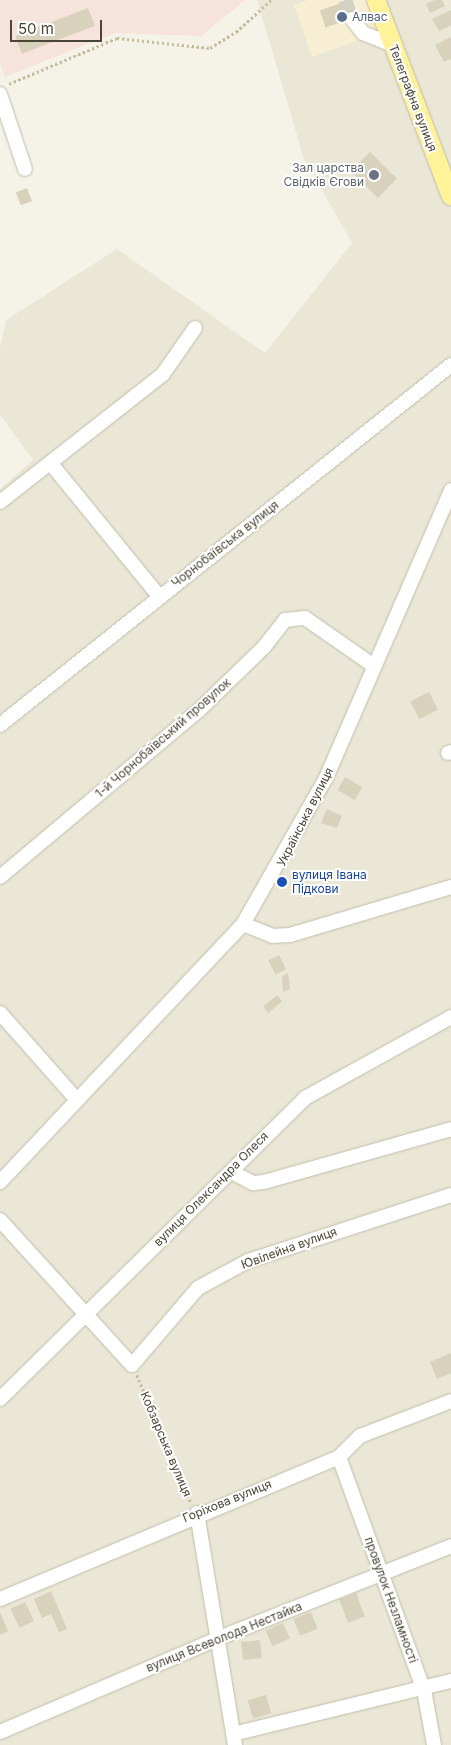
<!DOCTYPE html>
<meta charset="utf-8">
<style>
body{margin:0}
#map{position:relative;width:451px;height:1745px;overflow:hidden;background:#f5f3e8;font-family:Inter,sans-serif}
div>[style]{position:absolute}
.residential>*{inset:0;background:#eae7d6}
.commercial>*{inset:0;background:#f8eed3}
.medical>*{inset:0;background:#f6e3db}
.building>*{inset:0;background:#d8d2bd;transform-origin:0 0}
.minor-tunnel>*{height:14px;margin-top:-7px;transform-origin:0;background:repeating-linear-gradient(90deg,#d3d0c4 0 14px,transparent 0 21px)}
.path>*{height:2.5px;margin-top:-1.25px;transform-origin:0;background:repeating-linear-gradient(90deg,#c5bc9a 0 2.5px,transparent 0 5px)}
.roads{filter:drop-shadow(0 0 1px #c2bdaa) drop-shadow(0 0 1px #c2bdaa)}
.minor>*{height:14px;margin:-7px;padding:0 7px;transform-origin:7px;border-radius:7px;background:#fff}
.major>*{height:18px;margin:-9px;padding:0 9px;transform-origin:9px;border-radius:9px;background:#fff298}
.dots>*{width:14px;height:14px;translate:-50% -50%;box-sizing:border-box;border:2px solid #fff;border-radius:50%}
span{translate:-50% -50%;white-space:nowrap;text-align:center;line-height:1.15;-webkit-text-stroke:4px #fff;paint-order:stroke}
.service-label{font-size:12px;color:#4e5e75}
.left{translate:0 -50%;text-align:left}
.street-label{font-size:12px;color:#4a4536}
.worship-label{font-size:12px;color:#5b616d}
.right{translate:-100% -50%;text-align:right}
.transit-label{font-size:12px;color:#164399}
.scale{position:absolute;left:10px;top:20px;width:92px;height:22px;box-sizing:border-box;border:2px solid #4a4536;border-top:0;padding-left:6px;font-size:15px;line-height:18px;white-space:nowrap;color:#4a4536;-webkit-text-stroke:4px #fff;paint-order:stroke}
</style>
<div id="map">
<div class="residential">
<i style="clip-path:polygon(257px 0,451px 0,451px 1745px,0 1745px,0 489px,33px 460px,0 415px,0 348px,6px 320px,117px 249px,265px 353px,352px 243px,304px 159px)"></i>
</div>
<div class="commercial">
<i style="clip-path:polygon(308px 0,379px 0,389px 29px,312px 57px,294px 5px)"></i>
</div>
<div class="medical">
<i style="clip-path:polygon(0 0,245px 0,201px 36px,115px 33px,5px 77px,0 64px)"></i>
</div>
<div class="building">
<i style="left:350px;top:0;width:18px;height:32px;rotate:71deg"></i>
<i style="clip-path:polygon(435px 0,442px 0,445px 6px,430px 13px,426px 4px)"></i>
<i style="left:88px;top:8px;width:19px;height:78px;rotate:69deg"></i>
<i style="clip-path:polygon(451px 10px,451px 25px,439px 31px,432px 19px)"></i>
<i style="clip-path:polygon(451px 37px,451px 59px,444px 62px,435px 45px)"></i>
<i style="left:370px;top:152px;width:38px;height:27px;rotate:45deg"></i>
<i style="left:27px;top:188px;width:14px;height:12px;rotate:69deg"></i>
<i style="left:429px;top:692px;width:20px;height:21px;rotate:63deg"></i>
<i style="left:345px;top:777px;width:20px;height:15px;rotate:30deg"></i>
<i style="clip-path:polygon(327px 809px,342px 816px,337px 828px,321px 823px)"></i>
<i style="left:279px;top:955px;width:16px;height:12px;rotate:63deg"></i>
<i style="clip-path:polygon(288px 973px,290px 989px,283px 992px,282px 976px)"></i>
<i style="left:277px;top:995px;width:8px;height:18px;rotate:50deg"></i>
<i style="clip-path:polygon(451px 1353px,451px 1373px,437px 1379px,430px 1362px)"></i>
<i style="clip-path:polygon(51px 1591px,67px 1629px,59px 1632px,51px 1614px,42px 1618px,34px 1599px)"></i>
<i style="left:356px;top:1593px;width:25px;height:18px;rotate:69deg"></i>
<i style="left:25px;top:1602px;width:21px;height:16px;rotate:65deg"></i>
<i style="clip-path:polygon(0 1612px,8px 1631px,0 1635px)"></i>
<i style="left:311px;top:1612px;width:18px;height:19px;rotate:68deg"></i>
<i style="left:283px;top:1623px;width:17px;height:19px;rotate:66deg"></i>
<i style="left:260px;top:1640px;width:18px;height:19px;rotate:84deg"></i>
<i style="left:266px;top:1695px;width:19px;height:19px;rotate:74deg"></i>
</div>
<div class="minor-tunnel">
<i style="left:345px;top:0;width:20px;rotate:70deg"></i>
</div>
<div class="path">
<i style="left:9px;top:84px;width:117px;rotate:-23.1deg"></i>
<i style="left:117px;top:38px;width:94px;rotate:6.1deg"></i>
<i style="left:210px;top:48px;width:31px;rotate:-32deg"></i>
<i style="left:236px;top:32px;width:47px;rotate:-42.4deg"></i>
<i style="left:137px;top:1375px;width:139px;rotate:67.1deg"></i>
</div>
<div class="roads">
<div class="minor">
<i style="left:352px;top:19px;width:18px;rotate:52deg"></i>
<i style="left:363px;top:33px;width:32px;rotate:22deg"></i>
<i style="left:0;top:94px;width:79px;rotate:71.6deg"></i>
<i style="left:52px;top:465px;width:168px;rotate:50.8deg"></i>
<i style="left:0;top:502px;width:207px;rotate:-38.1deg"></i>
<i style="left:163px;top:374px;width:56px;rotate:-55.2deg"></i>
<i style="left:0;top:725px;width:577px;rotate:-38.6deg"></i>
<i style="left:448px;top:753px;width:3px;rotate:-18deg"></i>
<i style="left:0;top:877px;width:258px;rotate:-40deg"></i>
<i style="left:198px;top:711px;width:92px;rotate:-44.1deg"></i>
<i style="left:264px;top:647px;width:34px;rotate:-52deg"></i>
<i style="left:285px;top:620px;width:20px;rotate:-6deg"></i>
<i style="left:305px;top:618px;width:84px;rotate:34.8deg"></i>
<i style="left:243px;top:924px;width:31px;rotate:22deg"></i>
<i style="left:272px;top:936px;width:18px;rotate:-3deg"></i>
<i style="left:290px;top:935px;width:168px;rotate:-16.6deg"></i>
<i style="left:0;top:1013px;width:115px;rotate:48.5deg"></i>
<i style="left:232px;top:1172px;width:24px;rotate:28deg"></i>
<i style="left:253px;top:1183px;width:11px;rotate:-5deg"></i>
<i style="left:264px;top:1182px;width:194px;rotate:-15.8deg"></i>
<i style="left:0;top:1182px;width:354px;rotate:-46.7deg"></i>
<i style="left:243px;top:924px;width:168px;rotate:-60.4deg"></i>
<i style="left:326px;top:778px;width:314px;rotate:-66.5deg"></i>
<i style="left:0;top:1220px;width:196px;rotate:47.7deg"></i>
<i style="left:132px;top:1365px;width:101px;rotate:-49.4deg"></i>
<i style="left:198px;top:1288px;width:57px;rotate:-28.4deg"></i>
<i style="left:248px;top:1261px;width:213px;rotate:-18deg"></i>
<i style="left:0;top:1399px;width:429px;rotate:-44.6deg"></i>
<i style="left:305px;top:1098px;width:167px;rotate:-29deg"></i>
<i style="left:339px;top:1457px;width:248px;rotate:70deg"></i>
<i style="left:424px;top:1690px;width:56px;rotate:79.7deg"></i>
<i style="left:197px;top:1513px;width:235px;rotate:80.7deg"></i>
<i style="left:0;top:1599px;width:368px;rotate:-22.7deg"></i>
<i style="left:339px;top:1457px;width:30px;rotate:-45deg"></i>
<i style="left:360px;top:1436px;width:97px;rotate:-21deg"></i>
<i style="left:0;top:1732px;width:238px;rotate:-23.2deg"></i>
<i style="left:219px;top:1638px;width:250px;rotate:-21.6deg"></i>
<i style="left:233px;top:1734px;width:224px;rotate:-13.7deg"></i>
</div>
<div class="major">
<i style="left:376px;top:0;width:210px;rotate:69.1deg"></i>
</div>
</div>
<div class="dots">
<i style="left:342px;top:17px;background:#5c6f8a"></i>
<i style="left:374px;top:175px;background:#6b7280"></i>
<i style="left:282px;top:882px;background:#1a4fb4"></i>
</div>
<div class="service-label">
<span class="left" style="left:352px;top:17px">Алвас</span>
</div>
<div class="street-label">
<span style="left:413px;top:98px;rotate:69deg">Телеграфна вулиця</span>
<span style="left:225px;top:544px;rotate:-38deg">Чорнобаївська вулиця</span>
<span style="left:163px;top:738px;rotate:-41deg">1-й Чорнобаївський провулок</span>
<span style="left:305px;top:817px;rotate:-63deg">Українська вулиця</span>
<span style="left:211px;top:1189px;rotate:-45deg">вулиця Олександра Олеся</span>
<span style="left:289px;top:1248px;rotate:-20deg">Ювілейна вулиця</span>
<span style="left:166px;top:1444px;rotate:67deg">Кобзарська вулиця</span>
<span style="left:227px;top:1501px;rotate:-22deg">Горіхова вулиця</span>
<span style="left:391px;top:1600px;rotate:70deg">провулок Незламності</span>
<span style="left:224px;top:1637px;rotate:-22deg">вулиця Всеволода Нестайка</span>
</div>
<div class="worship-label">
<span class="right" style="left:364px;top:175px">Зал царства<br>Свідків Єгови</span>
</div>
<div class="transit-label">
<span class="left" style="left:292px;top:882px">вулиця Івана<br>Підкови</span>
</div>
<div class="scale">50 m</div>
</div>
